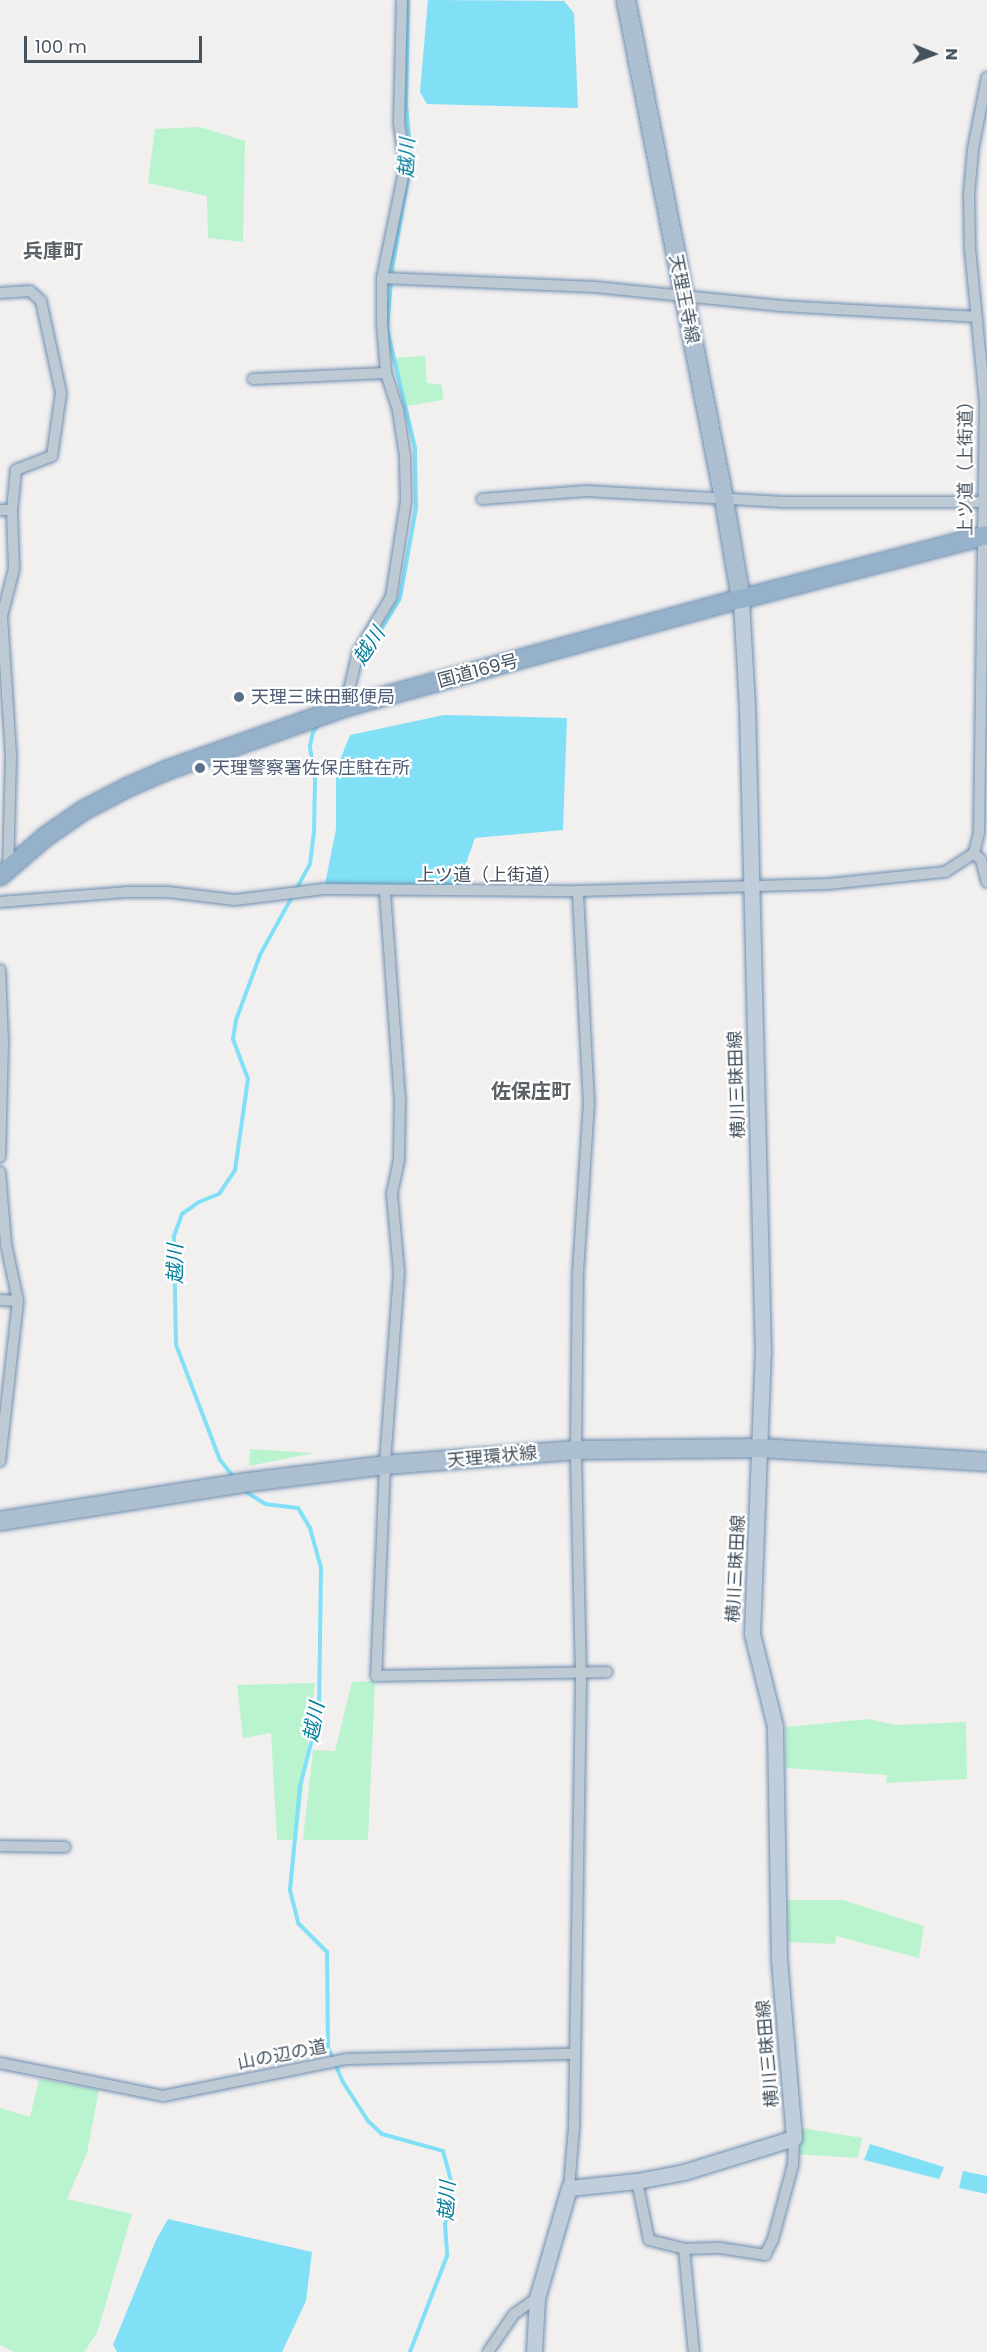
<!DOCTYPE html>
<meta charset="utf-8">
<style>
body{margin:0}
#map{position:relative;width:987px;height:2352px;overflow:hidden;background:#f2efef;font-family:Poppins,"Noto Sans JP",sans-serif}
div>[style]{position:absolute}
.green>*{inset:0;background:#b9f4cf}
.water>*{inset:0;background:#81e0f6}
.stream>*{height:4px;margin:-2px;padding:0 2px;transform-origin:2px;border-radius:2px;background:#81e0f6}
.roads{filter:drop-shadow(0 0 2px #6d8eaf) drop-shadow(0 0 2px #6d8eaf)}
.minor>*{height:10px;margin:-5px;padding:0 5px;transform-origin:5px;border-radius:5px;background:#becad3}
.secondary>*{height:15px;margin:-7.5px;padding:0 7.5px;transform-origin:7.5px;border-radius:7.5px;background:#c0cdda}
.primary>*{height:18px;margin:-9px;padding:0 9px;transform-origin:9px;border-radius:9px;background:#acbfd1}
.trunk>*{height:18px;margin:-9px;padding:0 9px;transform-origin:9px;border-radius:9px;background:#96b1ca}
.dots>*{width:16px;height:16px;translate:-50% -50%;box-sizing:border-box;border:3px solid #fff;border-radius:50%}
span{translate:-50% -50%;white-space:nowrap;text-align:center;line-height:1.15;-webkit-text-stroke:4.5px #fff;paint-order:stroke}
.street-label{font-size:18px;color:#45535f}
.service-label{font-size:18px;color:#4e5e75}
.left{translate:0 -50%;text-align:left}
.water-label{font-size:20px;color:#03809e;font-style:italic}
.neighbourhood-label{font-size:20px;color:#5b6065;font-weight:700}
.north{position:absolute;left:903px;top:24px;width:60px;height:60px;-webkit-text-stroke:4px #fff;paint-order:stroke;rotate:91deg;font-size:16px;font-weight:700;line-height:24px;text-align:center;color:#45535f}
.north::after{content:'';display:block;margin:auto;width:21px;height:27px;background:#45535f;clip-path:polygon(50% 0,100% 100%,50% 72%,0 100%)}
.scale{position:absolute;left:24px;top:36px;width:178px;height:27px;box-sizing:border-box;border:3px solid #45535f;border-top:0;padding-left:8px;font-size:18px;line-height:21px;white-space:nowrap;color:#45535f;-webkit-text-stroke:4px #fff;paint-order:stroke}
</style>
<div id="map">
<div class="green">
<i style="clip-path:polygon(200px 127px,245px 141px,243px 242px,208px 238px,207px 196px,148px 183px,155px 129px)"></i>
<i style="clip-path:polygon(425px 356px,427px 383px,442px 385px,443px 400px,406px 406px,394px 358px)"></i>
<i style="clip-path:polygon(250px 1449px,314px 1453px,249px 1466px)"></i>
<i style="clip-path:polygon(375px 1681px,368px 1840px,303px 1840px,313px 1750px,335px 1751px,352px 1682px)"></i>
<i style="clip-path:polygon(315px 1683px,297px 1840px,277px 1840px,271px 1733px,243px 1738px,237px 1685px)"></i>
<i style="clip-path:polygon(868px 1719px,896px 1725px,966px 1722px,967px 1779px,886px 1783px,887px 1775px,786px 1768px,786px 1727px)"></i>
<i style="clip-path:polygon(787px 1900px,843px 1900px,924px 1926px,919px 1958px,836px 1936px,835px 1944px,789px 1942px)"></i>
<i style="clip-path:polygon(39px 2079px,99px 2090px,87px 2153px,67px 2199px,132px 2214px,97px 2333px,84px 2352px,14px 2352px,0 2345px,0 2108px,30px 2117px)"></i>
<i style="clip-path:polygon(796px 2127px,862px 2138px,858px 2158px,795px 2154px)"></i>
</div>
<div class="water">
<i style="clip-path:polygon(428px 0,564px 1px,574px 13px,578px 108px,427px 104px,420px 92px)"></i>
<i style="clip-path:polygon(444px 715px,567px 718px,563px 830px,475px 838px,462px 875px,461px 892px,324px 889px,336px 829px,336px 770px,350px 735px)"></i>
<i style="clip-path:polygon(870px 2144px,944px 2167px,939px 2179px,864px 2160px)"></i>
<i style="clip-path:polygon(963px 2171px,987px 2176px,987px 2194px,959px 2188px)"></i>
<i style="clip-path:polygon(168px 2219px,312px 2252px,306px 2301px,282px 2352px,117px 2352px,113px 2345px,156px 2240px)"></i>
</div>
<div class="stream">
<i style="left:359px;top:666px;width:79px;rotate:-58.9deg"></i>
<i style="left:400px;top:598px;width:91px;rotate:-79.9deg"></i>
<i style="left:416px;top:508px;width:60px;rotate:-91deg"></i>
<i style="left:415px;top:448px;width:122px;rotate:-103.2deg"></i>
<i style="left:387px;top:329px;width:60px;rotate:-85.2deg"></i>
<i style="left:392px;top:269px;width:111px;rotate:-80.1deg"></i>
<i style="left:411px;top:160px;width:55px;rotate:-95.2deg"></i>
<i style="left:406px;top:105px;width:105px;rotate:-88.9deg"></i>
<i style="left:333px;top:703px;width:22px;rotate:-54deg"></i>
<i style="left:235px;top:1479px;width:24px;rotate:-128deg"></i>
<i style="left:220px;top:1460px;width:123px;rotate:-110.9deg"></i>
<i style="left:176px;top:1345px;width:109px;rotate:-91.1deg"></i>
<i style="left:174px;top:1236px;width:23px;rotate:-70deg"></i>
<i style="left:182px;top:1214px;width:21px;rotate:-35deg"></i>
<i style="left:199px;top:1202px;width:22px;rotate:-22deg"></i>
<i style="left:219px;top:1194px;width:29px;rotate:-56deg"></i>
<i style="left:235px;top:1170px;width:92px;rotate:-81.9deg"></i>
<i style="left:248px;top:1079px;width:43px;rotate:-110.6deg"></i>
<i style="left:233px;top:1039px;width:19px;rotate:-81deg"></i>
<i style="left:236px;top:1020px;width:69px;rotate:-69.7deg"></i>
<i style="left:260px;top:955px;width:104px;rotate:-61.2deg"></i>
<i style="left:310px;top:864px;width:31px;rotate:-83deg"></i>
<i style="left:314px;top:833px;width:54px;rotate:-88.9deg"></i>
<i style="left:315px;top:779px;width:33px;rotate:-99deg"></i>
<i style="left:310px;top:746px;width:14px;rotate:-78deg"></i>
<i style="left:313px;top:732px;width:10px;rotate:-53deg"></i>
<i style="left:243px;top:1490px;width:26px;rotate:32deg"></i>
<i style="left:265px;top:1504px;width:33px;rotate:7deg"></i>
<i style="left:298px;top:1508px;width:23px;rotate:59deg"></i>
<i style="left:310px;top:1528px;width:41px;rotate:74.6deg"></i>
<i style="left:321px;top:1568px;width:144px;rotate:90.8deg"></i>
<i style="left:319px;top:1712px;width:76px;rotate:104.4deg"></i>
<i style="left:300px;top:1786px;width:104px;rotate:95.5deg"></i>
<i style="left:290px;top:1890px;width:34px;rotate:76deg"></i>
<i style="left:298px;top:1923px;width:41px;rotate:45deg"></i>
<i style="left:327px;top:1952px;width:95px;rotate:89.4deg"></i>
<i style="left:328px;top:2047px;width:38px;rotate:67deg"></i>
<i style="left:343px;top:2082px;width:46px;rotate:57.3deg"></i>
<i style="left:368px;top:2121px;width:19px;rotate:43deg"></i>
<i style="left:382px;top:2134px;width:63px;rotate:15.6deg"></i>
<i style="left:443px;top:2151px;width:34px;rotate:75deg"></i>
<i style="left:452px;top:2184px;width:26px;rotate:94deg"></i>
<i style="left:450px;top:2210px;width:15px;rotate:110deg"></i>
<i style="left:445px;top:2224px;width:32px;rotate:86deg"></i>
<i style="left:447px;top:2256px;width:103px;rotate:111.1deg"></i>
</div>
<div class="roads">
<div class="minor">
<i style="left:382px;top:278px;width:213px;rotate:2.4deg"></i>
<i style="left:595px;top:287px;width:188px;rotate:5.8deg"></i>
<i style="left:782px;top:306px;width:194px;rotate:3.2deg"></i>
<i style="left:0;top:293px;width:30px;rotate:-4deg"></i>
<i style="left:30px;top:291px;width:15px;rotate:42deg"></i>
<i style="left:41px;top:301px;width:94px;rotate:77.7deg"></i>
<i style="left:61px;top:393px;width:64px;rotate:98.1deg"></i>
<i style="left:52px;top:456px;width:39px;rotate:159deg"></i>
<i style="left:16px;top:470px;width:40px;rotate:95.7deg"></i>
<i style="left:12px;top:510px;width:59px;rotate:88.1deg"></i>
<i style="left:14px;top:569px;width:49px;rotate:104.3deg"></i>
<i style="left:2px;top:616px;width:141px;rotate:86.3deg"></i>
<i style="left:11px;top:757px;width:112px;rotate:91.5deg"></i>
<i style="left:253px;top:379px;width:133px;rotate:-2.6deg"></i>
<i style="left:482px;top:499px;width:104px;rotate:-4.4deg"></i>
<i style="left:586px;top:491px;width:198px;rotate:3.2deg"></i>
<i style="left:784px;top:502px;width:200px"></i>
<i style="left:0;top:510px;width:12px"></i>
<i style="left:345px;top:707px;width:57px;rotate:-76.7deg"></i>
<i style="left:358px;top:652px;width:64px;rotate:-59deg"></i>
<i style="left:391px;top:597px;width:97px;rotate:-81.1deg"></i>
<i style="left:406px;top:501px;width:45px;rotate:-91.3deg"></i>
<i style="left:405px;top:456px;width:47px;rotate:-98.7deg"></i>
<i style="left:398px;top:410px;width:39px;rotate:-108deg"></i>
<i style="left:386px;top:373px;width:50px;rotate:-94.6deg"></i>
<i style="left:382px;top:323px;width:45px;rotate:-90deg"></i>
<i style="left:382px;top:278px;width:113px;rotate:-78.3deg"></i>
<i style="left:405px;top:167px;width:44px;rotate:-97.8deg"></i>
<i style="left:399px;top:123px;width:123px;rotate:-88.6deg"></i>
<i style="left:974px;top:853px;width:21px;rotate:-76deg"></i>
<i style="left:979px;top:833px;width:431px;rotate:-89.2deg"></i>
<i style="left:985px;top:402px;width:153px;rotate:-95.6deg"></i>
<i style="left:970px;top:250px;width:55px;rotate:-91deg"></i>
<i style="left:969px;top:195px;width:46px;rotate:-85deg"></i>
<i style="left:973px;top:149px;width:73px;rotate:-79deg"></i>
<i style="left:385px;top:892px;width:209px;rotate:85.9deg"></i>
<i style="left:400px;top:1100px;width:60px;rotate:91deg"></i>
<i style="left:399px;top:1160px;width:35px;rotate:102deg"></i>
<i style="left:392px;top:1194px;width:79px;rotate:84.9deg"></i>
<i style="left:399px;top:1273px;width:193px;rotate:94.2deg"></i>
<i style="left:385px;top:1465px;width:211px;rotate:92.4deg"></i>
<i style="left:376px;top:1676px;width:231px;rotate:-1deg"></i>
<i style="left:0;top:902px;width:126px;rotate:-4.5deg"></i>
<i style="left:126px;top:892px;width:42px"></i>
<i style="left:168px;top:892px;width:67px;rotate:6.8deg"></i>
<i style="left:235px;top:900px;width:90px;rotate:-7deg"></i>
<i style="left:324px;top:889px;width:254px;rotate:0.5deg"></i>
<i style="left:578px;top:891px;width:250px;rotate:-1.6deg"></i>
<i style="left:828px;top:884px;width:118px;rotate:-5.9deg"></i>
<i style="left:945px;top:872px;width:35px;rotate:-33deg"></i>
<i style="left:974px;top:853px;width:10px;rotate:45deg"></i>
<i style="left:981px;top:860px;width:23px;rotate:75deg"></i>
<i style="left:0;top:970px;width:72px;rotate:87.6deg"></i>
<i style="left:3px;top:1042px;width:115px;rotate:91.5deg"></i>
<i style="left:0;top:1172px;width:72px;rotate:85.2deg"></i>
<i style="left:6px;top:1244px;width:58px;rotate:78.1deg"></i>
<i style="left:18px;top:1301px;width:161px;rotate:96.4deg"></i>
<i style="left:0;top:1300px;width:18px;rotate:3deg"></i>
<i style="left:0;top:1846px;width:65px;rotate:0.9deg"></i>
<i style="left:0;top:2063px;width:166px;rotate:11.4deg"></i>
<i style="left:163px;top:2096px;width:188px;rotate:-11.4deg"></i>
<i style="left:347px;top:2059px;width:227px;rotate:-1.3deg"></i>
<i style="left:637px;top:2181px;width:60px;rotate:78.5deg"></i>
<i style="left:649px;top:2240px;width:36px;rotate:14deg"></i>
<i style="left:684px;top:2249px;width:36px;rotate:-2deg"></i>
<i style="left:720px;top:2248px;width:46px;rotate:8.8deg"></i>
<i style="left:765px;top:2255px;width:18px;rotate:-63deg"></i>
<i style="left:773px;top:2239px;width:77px;rotate:-74.9deg"></i>
<i style="left:793px;top:2165px;width:27px;rotate:-88deg"></i>
<i style="left:569px;top:2188px;width:61px;rotate:-85.3deg"></i>
<i style="left:574px;top:2127px;width:450px;rotate:-89.1deg"></i>
<i style="left:581px;top:1677px;width:227px;rotate:-91.3deg"></i>
<i style="left:576px;top:1450px;width:178px;rotate:-89.4deg"></i>
<i style="left:578px;top:1272px;width:168px;rotate:-86.3deg"></i>
<i style="left:589px;top:1104px;width:213px;rotate:-93deg"></i>
<i style="left:684px;top:2249px;width:103px;rotate:84.5deg"></i>
<i style="left:488px;top:2352px;width:46px;rotate:-55.6deg"></i>
<i style="left:514px;top:2314px;width:28px;rotate:-35deg"></i>
</div>
<div class="secondary">
<i style="left:534px;top:2352px;width:54px;rotate:-86.8deg"></i>
<i style="left:537px;top:2298px;width:115px;rotate:-73.8deg"></i>
<i style="left:569px;top:2188px;width:68px;rotate:-5.9deg"></i>
<i style="left:637px;top:2181px;width:48px;rotate:-10.8deg"></i>
<i style="left:684px;top:2172px;width:115px;rotate:-17.2deg"></i>
<i style="left:794px;top:2138px;width:180px;rotate:-94.8deg"></i>
<i style="left:779px;top:1959px;width:233px;rotate:-91deg"></i>
<i style="left:775px;top:1726px;width:95px;rotate:-104deg"></i>
<i style="left:752px;top:1634px;width:280px;rotate:-87.8deg"></i>
<i style="left:763px;top:1354px;width:647px;rotate:-91.42deg"></i>
<i style="left:747px;top:707px;width:108px;rotate:-93.2deg"></i>
</div>
<div class="primary">
<i style="left:626px;top:0;width:509px;rotate:78.89deg"></i>
<i style="left:724px;top:499px;width:101px;rotate:80.4deg"></i>
<i style="left:0;top:1521px;width:252px;rotate:-8.9deg"></i>
<i style="left:249px;top:1482px;width:137px;rotate:-7.1deg"></i>
<i style="left:385px;top:1465px;width:192px;rotate:-4.5deg"></i>
<i style="left:576px;top:1450px;width:185px;rotate:-0.6deg"></i>
<i style="left:761px;top:1448px;width:226px;rotate:3.5deg"></i>
</div>
<div class="trunk">
<i style="left:0;top:876px;width:60px;rotate:-40.9deg"></i>
<i style="left:45px;top:837px;width:47px;rotate:-34.7deg"></i>
<i style="left:84px;top:810px;width:47px;rotate:-27.6deg"></i>
<i style="left:126px;top:788px;width:45px;rotate:-23.7deg"></i>
<i style="left:167px;top:770px;width:189px;rotate:-19.5deg"></i>
<i style="left:345px;top:707px;width:410px;rotate:-15.3deg"></i>
<i style="left:741px;top:599px;width:254px;rotate:-14.6deg"></i>
</div>
</div>
<div class="dots">
<i style="left:239px;top:697px;background:#5c6f8a"></i>
<i style="left:200px;top:768px;background:#5c6f8a"></i>
</div>
<div class="street-label">
<span style="left:684px;top:299px;rotate:79deg">天理王寺線</span>
<span style="left:966px;top:464px;rotate:-90deg">上ツ道（上街道）</span>
<span style="left:478px;top:671px;rotate:-15deg">国道169号</span>
<span style="left:489px;top:875px">上ツ道（上街道）</span>
<span style="left:737px;top:1085px;rotate:-92deg">横川三昧田線</span>
<span style="left:492px;top:1457px;rotate:-5deg">天理環状線</span>
<span style="left:736px;top:1569px;rotate:-87deg">横川三昧田線</span>
<span style="left:768px;top:2054px;rotate:-95deg">横川三昧田線</span>
<span style="left:282px;top:2055px;rotate:-11deg">山の辺の道</span>
</div>
<div class="service-label">
<span class="left" style="left:251px;top:697px">天理三昧田郵便局</span>
<span class="left" style="left:212px;top:768px">天理警察署佐保庄駐在所</span>
</div>
<div class="water-label">
<span style="left:407px;top:158px;rotate:-88deg">越川</span>
<span style="left:369px;top:646px;rotate:-57deg">越川</span>
<span style="left:175px;top:1264px;rotate:-90deg">越川</span>
<span style="left:314px;top:1722px;rotate:-80deg">越川</span>
<span style="left:447px;top:2201px;rotate:-87deg">越川</span>
</div>
<div class="neighbourhood-label">
<span style="left:53px;top:251px">兵庫町</span>
<span style="left:531px;top:1091px">佐保庄町</span>
</div>
<div class="north">N</div>
<div class="scale">100 m</div>
</div>
